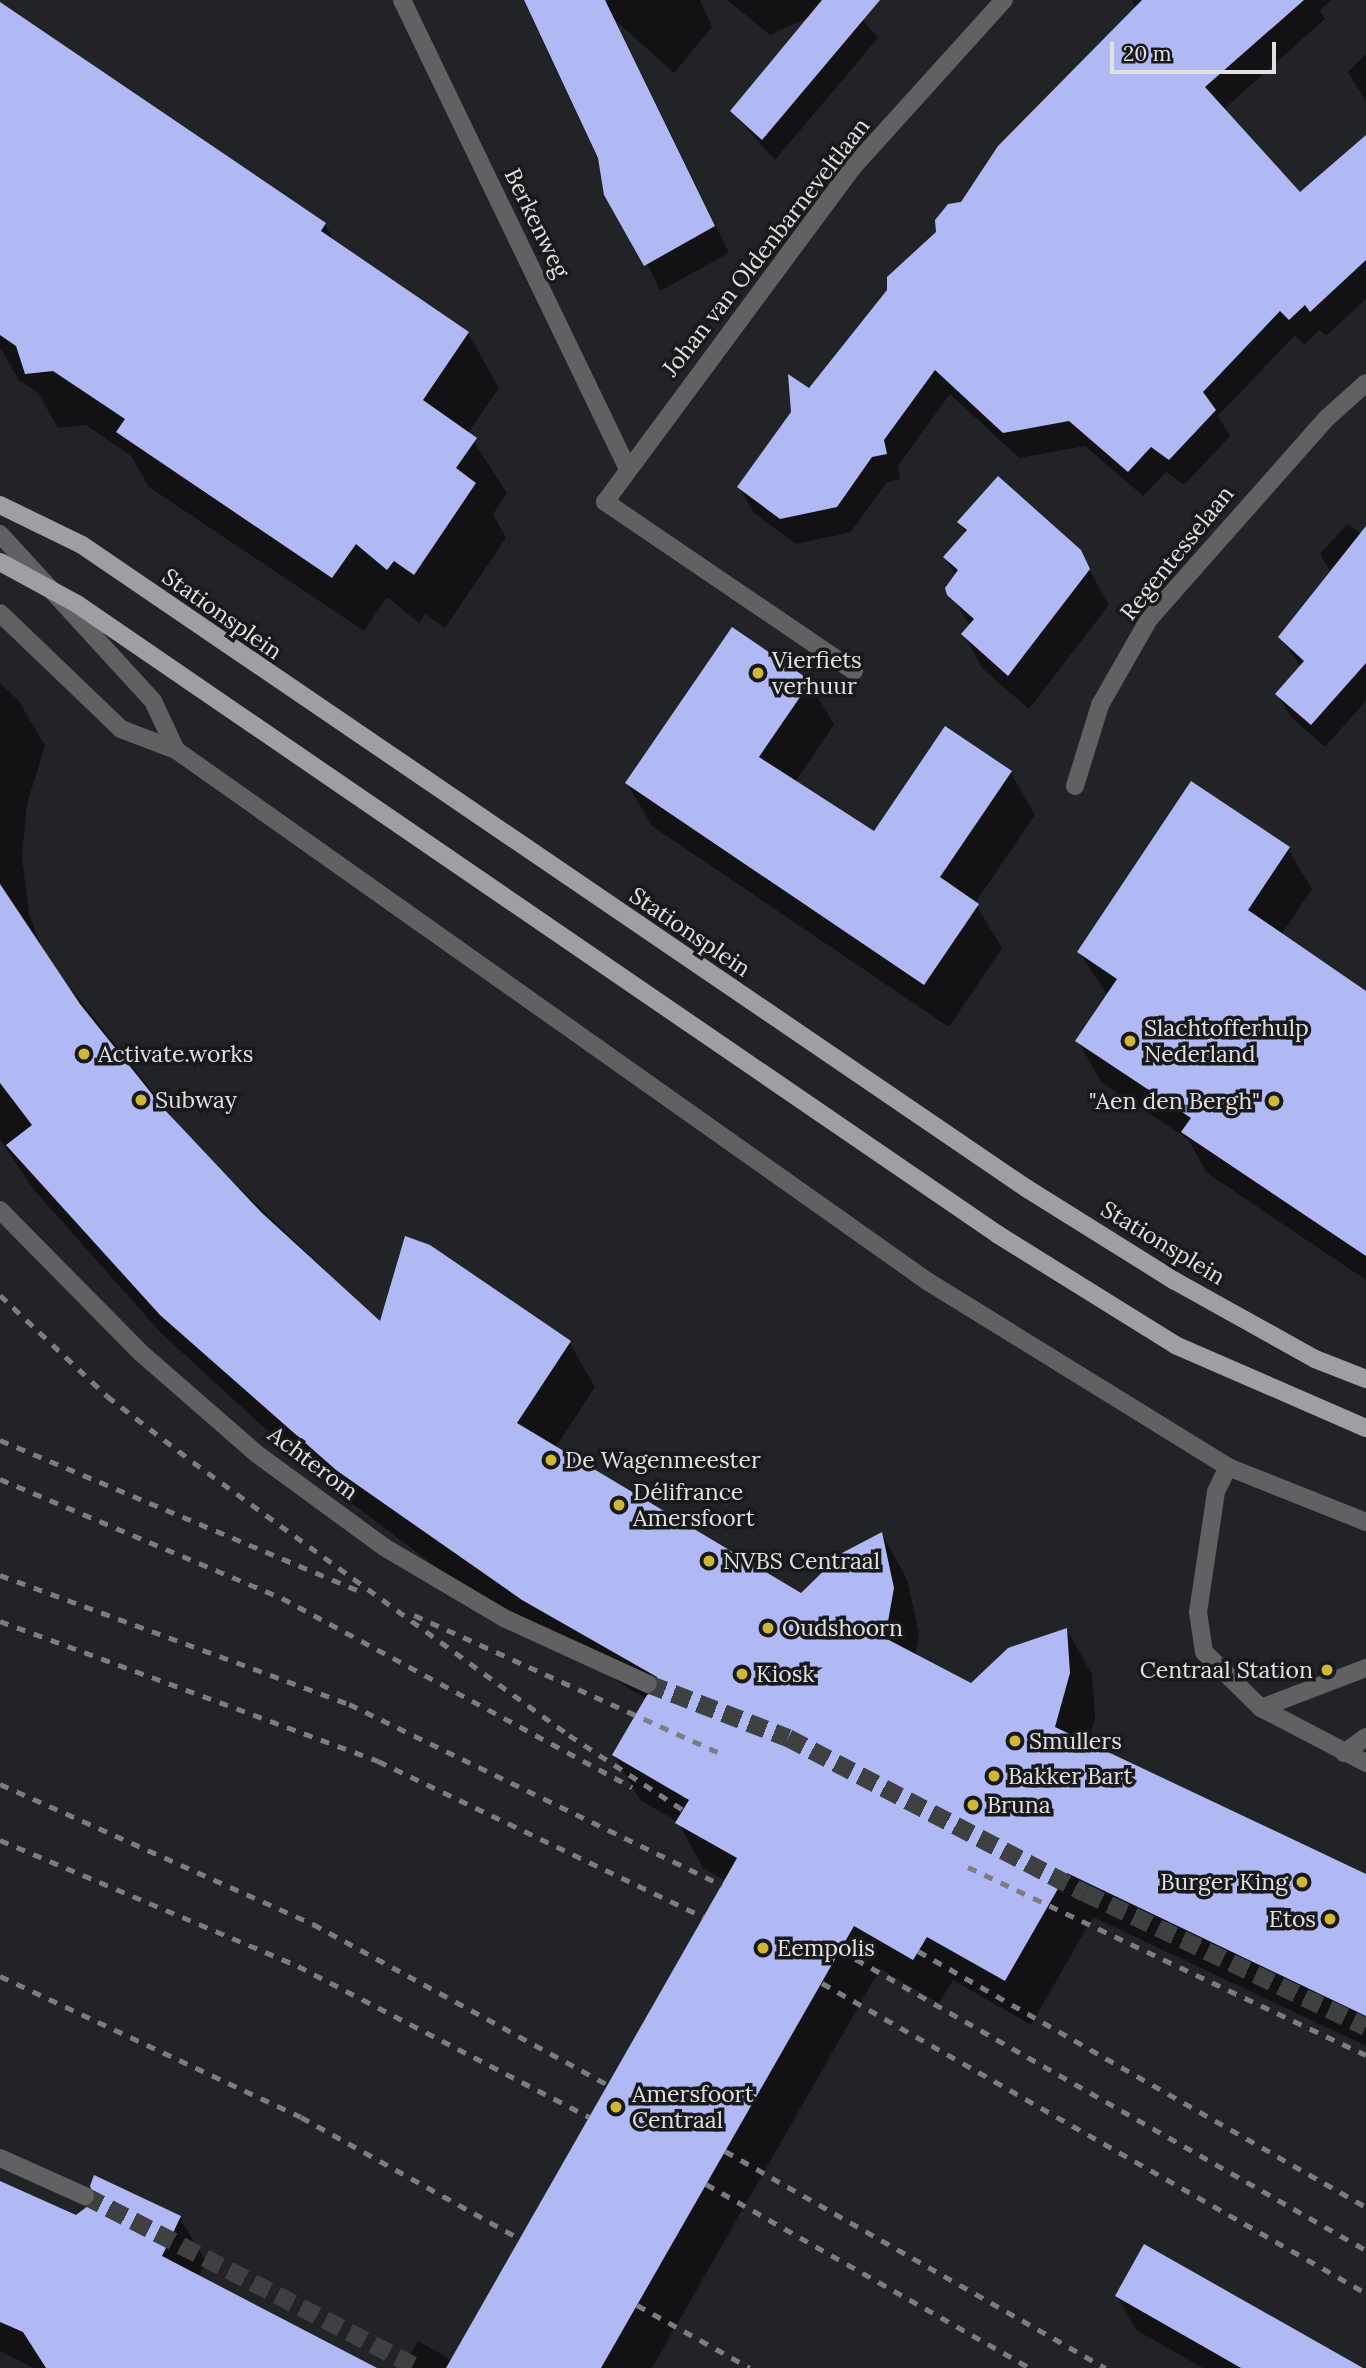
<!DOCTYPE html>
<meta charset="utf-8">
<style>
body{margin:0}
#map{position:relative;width:1366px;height:2368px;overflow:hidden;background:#222326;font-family:Lora,serif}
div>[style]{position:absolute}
.shadow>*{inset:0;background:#0007}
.building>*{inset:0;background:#b1b9f5}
.minor-tunnel>*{height:18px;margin-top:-9px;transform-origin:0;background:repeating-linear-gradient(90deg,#3e4042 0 18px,transparent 0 27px)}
.minor>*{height:18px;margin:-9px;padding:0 9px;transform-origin:9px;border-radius:9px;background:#616163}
.major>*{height:18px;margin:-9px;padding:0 9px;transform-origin:9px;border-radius:9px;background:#9f9fa3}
.rail>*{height:5px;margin-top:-2.5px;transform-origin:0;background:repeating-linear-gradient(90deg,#7c7d80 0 9px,transparent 0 18px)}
.dots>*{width:19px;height:19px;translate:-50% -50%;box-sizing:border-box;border:4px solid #19191c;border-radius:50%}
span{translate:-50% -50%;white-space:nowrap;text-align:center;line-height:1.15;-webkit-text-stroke:7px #19191c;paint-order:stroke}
.street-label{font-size:23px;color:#e0e1e3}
.poi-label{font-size:23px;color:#e0e1e3}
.left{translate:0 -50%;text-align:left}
.right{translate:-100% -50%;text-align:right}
.scale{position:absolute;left:1110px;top:42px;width:166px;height:32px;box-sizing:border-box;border:4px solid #e0e1e3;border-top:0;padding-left:9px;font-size:21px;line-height:24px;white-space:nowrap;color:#e0e1e3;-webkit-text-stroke:5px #19191c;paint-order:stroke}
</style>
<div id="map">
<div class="shadow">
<i style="clip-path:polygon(523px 0,700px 0,712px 27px,674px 73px,616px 21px,729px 253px,660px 291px)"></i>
<i style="clip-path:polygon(727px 0,846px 0,878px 38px,775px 160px,732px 112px,811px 16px,770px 35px)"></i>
<i style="clip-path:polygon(1132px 0,1331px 0,1320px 10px,1325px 19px,1223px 110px,1300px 195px,1366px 137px,1366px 299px,1326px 336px,1320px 330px,1304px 345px,1295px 335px,1218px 416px,1230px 436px,1184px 485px,1166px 472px,1143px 496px,1085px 446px,1019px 458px,950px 394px,898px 466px,900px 479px,887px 482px,851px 532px,796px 544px,754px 513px,739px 487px,938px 233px,1136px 8px)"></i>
<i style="clip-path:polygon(0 11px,325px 224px,336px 244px,468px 333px,499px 388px,468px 433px,507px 493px,493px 514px,506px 538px,445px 628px,425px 614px,419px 623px,387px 597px,364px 631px,149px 487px,131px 456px,86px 425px,58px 428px,38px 393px,19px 380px,0 348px)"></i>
<i style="clip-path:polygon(1366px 54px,1366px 101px,1348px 72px)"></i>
<i style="clip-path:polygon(959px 522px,1079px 551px,1109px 605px,1029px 709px,983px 669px,963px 634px,970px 626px,947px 588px,956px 576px,945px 557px,966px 533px)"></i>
<i style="clip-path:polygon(1347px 524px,1366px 537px,1366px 701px,1325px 747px,1291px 717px,1277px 694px,1301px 667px,1280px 637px,1330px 571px,1320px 554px)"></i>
<i style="clip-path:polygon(0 683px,19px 701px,45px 746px,27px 804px,22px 857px,29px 914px,46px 957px,193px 1143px,381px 1324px,569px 1342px,595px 1387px,554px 1450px,801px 1595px,882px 1534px,907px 1579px,919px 1634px,915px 1656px,971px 1686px,1067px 1630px,1092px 1674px,1095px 1718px,1088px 1745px,1366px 1876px,1366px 2046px,1093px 1917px,1031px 2025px,953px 1980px,939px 2003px,880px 1969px,652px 2368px,403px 2368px,418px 2341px,452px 2360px,726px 1881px,703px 1868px,678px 1822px,640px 1800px,614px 1755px,647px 1699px,473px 1595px,321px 1480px,161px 1333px,34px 1190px,0 1139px)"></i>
<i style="clip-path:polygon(810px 683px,834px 725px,795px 782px,874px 833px,1011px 773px,1035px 815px,975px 903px,1002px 948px,949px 1027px,652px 826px,627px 783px)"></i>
<i style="clip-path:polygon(1288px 849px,1312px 889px,1281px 935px,1366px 993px,1366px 1280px,1207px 1173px,1188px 1139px,1101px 1082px,1078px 1041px,1108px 996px,1079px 952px)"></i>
<i style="clip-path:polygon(0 2185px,77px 2217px,180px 2218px,206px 2262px,198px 2277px,373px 2368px,33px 2368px,0 2351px)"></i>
<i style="clip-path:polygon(1117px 2296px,1360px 2368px,1203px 2368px,1136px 2330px)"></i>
</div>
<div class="building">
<i style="clip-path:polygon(524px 0,605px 0,715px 226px,644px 266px,604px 195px,598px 158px)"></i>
<i style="clip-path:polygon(822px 0,880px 0,762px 140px,730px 111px)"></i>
<i style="clip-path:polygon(1142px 0,1304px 0,1205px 87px,1300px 192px,1366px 135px,1366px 260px,1310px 312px,1305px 305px,1289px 320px,1280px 311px,1203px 392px,1216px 410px,1169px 460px,1151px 447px,1128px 472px,1069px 421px,1003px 433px,935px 370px,884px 440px,887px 454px,872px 457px,837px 507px,780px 519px,737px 487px,791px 412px,788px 374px,809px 388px,887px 290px,887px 277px,936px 232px,935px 220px,948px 204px,961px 202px,998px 146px)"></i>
<i style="clip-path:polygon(0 2px,326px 223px,321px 231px,469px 332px,423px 400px,477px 438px,456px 468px,476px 483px,414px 575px,394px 561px,387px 570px,356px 544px,332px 578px,116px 432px,125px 419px,53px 371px,25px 374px,16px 346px,0 335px)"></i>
<i style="clip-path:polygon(998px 476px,1081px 550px,1090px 569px,1008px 676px,961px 634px,974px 619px,947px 595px,945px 588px,958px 570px,943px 557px,967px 530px,957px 522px)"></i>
<i style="clip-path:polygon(1366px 526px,1366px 663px,1311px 725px,1275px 694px,1304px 661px,1278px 637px)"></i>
<i style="clip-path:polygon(732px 627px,811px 681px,759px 757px,874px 831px,945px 726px,1012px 771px,940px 877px,979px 904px,924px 985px,625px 783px)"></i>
<i style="clip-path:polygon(1191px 781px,1290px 847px,1248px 910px,1366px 991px,1366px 1256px,1181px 1132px,1191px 1118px,1075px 1041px,1117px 979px,1077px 952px)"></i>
<i style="clip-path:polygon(0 884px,80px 1004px,164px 1109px,262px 1213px,380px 1321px,405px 1236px,430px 1245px,571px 1341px,517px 1423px,801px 1593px,842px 1553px,882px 1532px,894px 1588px,885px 1638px,971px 1683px,1008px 1648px,1067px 1628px,1070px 1673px,1055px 1727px,1366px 1874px,1366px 2016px,1067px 1873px,1005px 1981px,927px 1937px,913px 1960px,854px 1926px,601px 2368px,446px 2368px,737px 1858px,675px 1823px,689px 1800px,612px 1755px,647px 1695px,658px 1689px,657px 1677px,522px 1600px,336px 1470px,160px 1315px,6px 1145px,32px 1125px,0 1083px)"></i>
<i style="clip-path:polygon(94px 2175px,181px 2216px,162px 2256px,377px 2368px,46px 2368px,23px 2332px,0 2322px,0 2181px,76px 2215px,96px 2200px,90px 2186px)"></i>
<i style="clip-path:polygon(1144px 2244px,1363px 2368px,1241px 2368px,1115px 2296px)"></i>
</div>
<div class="minor-tunnel">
<i style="left:648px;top:1684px;width:150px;rotate:21.1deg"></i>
<i style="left:788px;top:1738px;width:335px;rotate:27.6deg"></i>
<i style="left:1085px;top:1893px;width:311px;rotate:25.5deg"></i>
<i style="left:85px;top:2196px;width:375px;rotate:27.3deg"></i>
</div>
<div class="minor">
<i style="left:402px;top:0;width:518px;rotate:64.28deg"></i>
<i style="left:0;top:534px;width:226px;rotate:47.5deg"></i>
<i style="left:153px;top:701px;width:54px;rotate:64.9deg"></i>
<i style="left:0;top:613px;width:168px;rotate:43.8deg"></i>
<i style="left:121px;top:729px;width:59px;rotate:20.9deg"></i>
<i style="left:176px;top:750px;width:920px;rotate:35.26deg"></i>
<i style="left:927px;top:1281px;width:354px;rotate:31.7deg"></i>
<i style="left:1228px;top:1467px;width:149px;rotate:21.7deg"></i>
<i style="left:854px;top:671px;width:301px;rotate:-145.8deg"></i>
<i style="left:605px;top:502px;width:417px;rotate:-53.5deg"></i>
<i style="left:853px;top:167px;width:225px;rotate:-47.9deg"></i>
<i style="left:1075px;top:786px;width:85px;rotate:-72.8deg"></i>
<i style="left:1100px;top:705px;width:99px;rotate:-60.3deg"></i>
<i style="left:1149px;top:619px;width:268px;rotate:-48.5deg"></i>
<i style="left:1327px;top:418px;width:52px;rotate:-41.9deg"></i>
<i style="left:0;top:1210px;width:199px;rotate:45.4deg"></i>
<i style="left:140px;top:1352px;width:155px;rotate:41.1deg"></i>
<i style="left:257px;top:1454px;width:157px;rotate:36.2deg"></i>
<i style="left:384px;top:1547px;width:139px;rotate:30.6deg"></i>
<i style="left:504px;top:1618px;width:158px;rotate:24.6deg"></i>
<i style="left:1228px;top:1467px;width:28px;rotate:116deg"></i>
<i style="left:1216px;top:1492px;width:121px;rotate:98.5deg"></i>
<i style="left:1198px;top:1612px;width:40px;rotate:81.5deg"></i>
<i style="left:1204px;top:1652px;width:80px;rotate:44.5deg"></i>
<i style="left:1261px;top:1708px;width:119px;rotate:27.6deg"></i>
<i style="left:1261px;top:1708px;width:112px;rotate:-20.9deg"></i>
<i style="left:1344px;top:1753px;width:27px;rotate:-36deg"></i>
<i style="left:0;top:2158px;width:93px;rotate:24.1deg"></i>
</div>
<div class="major">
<i style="left:0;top:505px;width:91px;rotate:26deg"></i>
<i style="left:82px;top:545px;width:1142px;rotate:34.26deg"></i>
<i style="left:1026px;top:1188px;width:176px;rotate:32deg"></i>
<i style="left:1175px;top:1281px;width:160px;rotate:29.1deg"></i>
<i style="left:1315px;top:1359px;width:55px;rotate:21.4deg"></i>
<i style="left:0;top:562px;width:88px;rotate:28.6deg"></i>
<i style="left:77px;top:604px;width:1115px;rotate:34.4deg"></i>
<i style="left:997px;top:1234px;width:210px;rotate:31.9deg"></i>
<i style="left:1175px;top:1345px;width:208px;rotate:23.5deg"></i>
</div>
<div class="rail">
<i style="left:0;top:1295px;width:147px;rotate:43.3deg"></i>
<i style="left:107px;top:1396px;width:108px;rotate:37.5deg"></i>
<i style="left:193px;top:1462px;width:465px;rotate:36deg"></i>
<i style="left:569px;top:1735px;width:136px;rotate:33.3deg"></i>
<i style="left:0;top:1440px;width:393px;rotate:22.8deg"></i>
<i style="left:0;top:1479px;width:306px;rotate:22.9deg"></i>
<i style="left:282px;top:1598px;width:398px;rotate:28.4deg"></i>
<i style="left:0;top:1575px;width:372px;rotate:20.3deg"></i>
<i style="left:349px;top:1704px;width:415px;rotate:25.9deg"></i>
<i style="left:414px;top:1615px;width:333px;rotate:24.3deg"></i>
<i style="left:0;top:1621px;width:403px;rotate:20.3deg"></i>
<i style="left:378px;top:1761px;width:361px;rotate:25.6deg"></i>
<i style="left:0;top:1784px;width:343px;rotate:24.1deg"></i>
<i style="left:313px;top:1924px;width:336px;rotate:28.6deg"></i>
<i style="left:0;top:1840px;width:324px;rotate:22.9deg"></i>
<i style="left:298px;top:1966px;width:328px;rotate:27.4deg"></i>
<i style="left:968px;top:1867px;width:440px;rotate:25.3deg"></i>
<i style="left:840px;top:1950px;width:606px;rotate:29.7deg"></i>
<i style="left:918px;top:1951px;width:516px;rotate:29.74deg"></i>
<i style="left:0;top:1976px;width:332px;rotate:25.1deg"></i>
<i style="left:301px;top:2117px;width:251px;rotate:29.1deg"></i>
<i style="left:822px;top:1983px;width:626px;rotate:29.68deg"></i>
<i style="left:725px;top:2151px;width:438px;rotate:29.7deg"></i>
<i style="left:706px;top:2184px;width:373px;rotate:29.6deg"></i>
<i style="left:637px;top:2305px;width:129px;rotate:29.1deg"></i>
</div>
<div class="dots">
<i style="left:758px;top:673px;background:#cfb837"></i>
<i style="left:1130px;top:1041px;background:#cfb837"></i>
<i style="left:84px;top:1054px;background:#cfb837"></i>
<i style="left:141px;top:1100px;background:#cfb837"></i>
<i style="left:1274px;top:1101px;background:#cfb837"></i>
<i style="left:551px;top:1460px;background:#cfb837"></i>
<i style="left:619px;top:1505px;background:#cfb837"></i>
<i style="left:709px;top:1561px;background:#cfb837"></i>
<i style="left:768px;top:1628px;background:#cfb837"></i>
<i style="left:1327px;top:1670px;background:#cfb837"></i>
<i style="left:742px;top:1674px;background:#cfb837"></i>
<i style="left:1015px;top:1741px;background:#cfb837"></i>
<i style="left:994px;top:1776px;background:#cfb837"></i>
<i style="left:973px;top:1805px;background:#cfb837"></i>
<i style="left:1302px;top:1882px;background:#cfb837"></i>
<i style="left:1330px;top:1919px;background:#cfb837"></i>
<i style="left:763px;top:1948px;background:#cfb837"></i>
<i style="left:616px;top:2107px;background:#cfb837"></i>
</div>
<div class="street-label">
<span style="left:537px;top:223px;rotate:64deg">Berkenweg</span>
<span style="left:766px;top:247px;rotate:-52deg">Johan van Oldenbarneveltlaan</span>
<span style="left:1177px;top:553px;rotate:-51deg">Regentesselaan</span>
<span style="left:222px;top:614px;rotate:35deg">Stationsplein</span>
<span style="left:690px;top:932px;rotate:34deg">Stationsplein</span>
<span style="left:1163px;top:1243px;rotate:31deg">Stationsplein</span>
<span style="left:313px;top:1463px;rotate:37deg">Achterom</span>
</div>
<div class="poi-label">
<span class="left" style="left:772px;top:673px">Vierfiets<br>verhuur</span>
<span class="left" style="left:1144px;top:1041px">Slachtofferhulp<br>Nederland</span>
<span class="left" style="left:98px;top:1054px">Activate.works</span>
<span class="left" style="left:155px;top:1100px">Subway</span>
<span class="right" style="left:1260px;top:1101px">"Aen den Bergh"</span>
<span class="left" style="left:565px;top:1460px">De Wagenmeester</span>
<span class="left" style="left:633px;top:1505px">Délifrance<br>Amersfoort</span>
<span class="left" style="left:723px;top:1561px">NVBS Centraal</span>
<span class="left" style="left:782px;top:1628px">Oudshoorn</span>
<span class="right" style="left:1313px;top:1670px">Centraal Station</span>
<span class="left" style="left:756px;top:1674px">Kiosk</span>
<span class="left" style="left:1029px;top:1741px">Smullers</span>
<span class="left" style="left:1008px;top:1776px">Bakker Bart</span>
<span class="left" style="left:987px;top:1805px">Bruna</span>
<span class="right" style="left:1288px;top:1882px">Burger King</span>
<span class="right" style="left:1316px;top:1919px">Etos</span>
<span class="left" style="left:777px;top:1948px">Eempolis</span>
<span class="left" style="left:632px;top:2107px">Amersfoort<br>Centraal</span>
</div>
<div class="scale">20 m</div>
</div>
